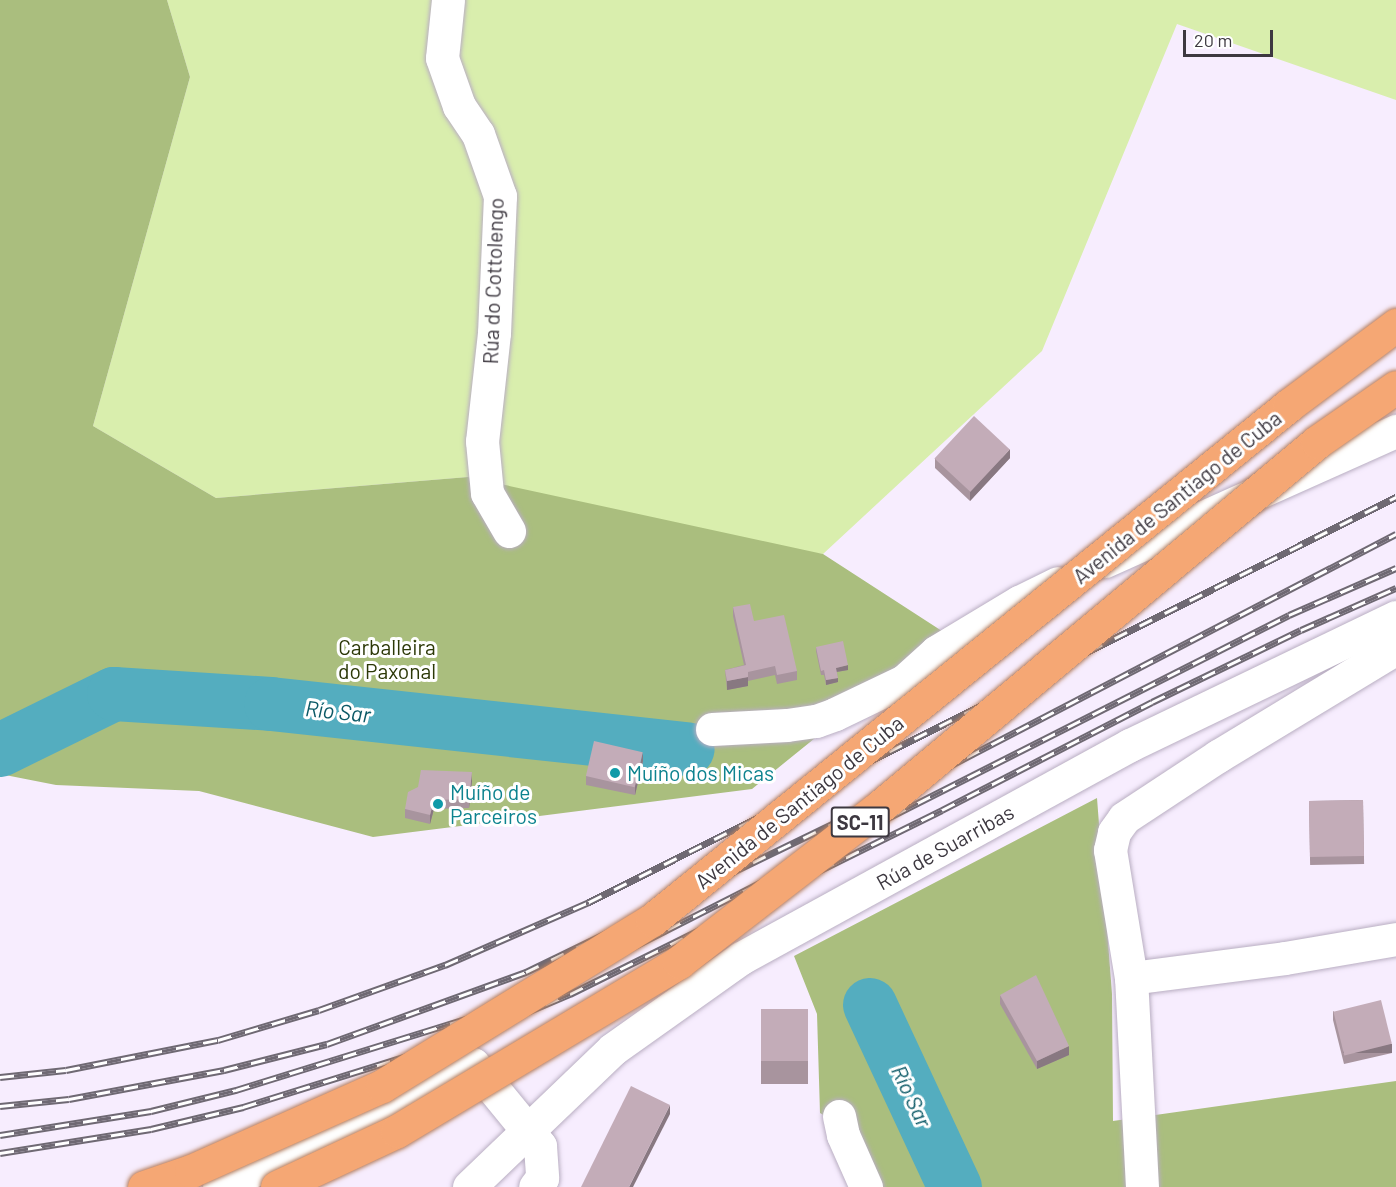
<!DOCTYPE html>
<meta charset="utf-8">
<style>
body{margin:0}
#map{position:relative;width:1396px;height:1187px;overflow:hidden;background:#f7edfe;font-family:Barlow,sans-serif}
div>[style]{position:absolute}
.green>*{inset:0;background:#d9eead}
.forest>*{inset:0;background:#aabe7e}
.river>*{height:54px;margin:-27px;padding:0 27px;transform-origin:27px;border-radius:27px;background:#54adbf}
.roads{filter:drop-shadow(0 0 2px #b9aec2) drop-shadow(0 0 2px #b9aec2)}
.minor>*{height:33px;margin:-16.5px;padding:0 16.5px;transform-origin:16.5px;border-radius:16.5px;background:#fff}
.rail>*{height:7px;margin-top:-3.5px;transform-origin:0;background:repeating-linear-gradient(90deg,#fff 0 14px,#6f6973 0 28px);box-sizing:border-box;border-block:2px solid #6f6973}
.bridges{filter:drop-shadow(0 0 2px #b58062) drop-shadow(0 0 2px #b58062)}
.highway-bridge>*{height:33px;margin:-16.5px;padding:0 16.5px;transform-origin:16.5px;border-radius:16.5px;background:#f5a774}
.wall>*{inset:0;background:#a8949e;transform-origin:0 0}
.shaded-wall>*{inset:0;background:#887881;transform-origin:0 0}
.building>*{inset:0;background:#c3acb8;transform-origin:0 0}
.dots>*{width:16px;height:16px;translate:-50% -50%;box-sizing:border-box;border:3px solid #fff;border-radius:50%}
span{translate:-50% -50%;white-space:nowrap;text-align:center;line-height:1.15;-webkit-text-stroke:6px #fff;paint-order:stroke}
.shield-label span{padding:2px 4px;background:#fff;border:2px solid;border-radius:4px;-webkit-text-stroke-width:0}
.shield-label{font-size:20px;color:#3d3840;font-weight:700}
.street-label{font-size:21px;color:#3d3840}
.park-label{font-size:21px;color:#2c3807}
.culture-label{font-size:21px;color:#0d838f}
.left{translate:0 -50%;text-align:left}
.water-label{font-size:22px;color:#0b5966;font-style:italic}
.scale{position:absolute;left:1183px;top:30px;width:90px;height:27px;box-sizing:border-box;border:3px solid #3d3840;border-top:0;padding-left:8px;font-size:18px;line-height:21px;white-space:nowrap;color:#3d3840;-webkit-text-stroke:4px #fff;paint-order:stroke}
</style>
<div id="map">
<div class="green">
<i style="clip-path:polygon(167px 0,1396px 0,1396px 100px,1177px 24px,1042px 351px,823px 554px,564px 525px,468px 477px,216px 498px,93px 426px,190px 77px)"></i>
</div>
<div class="forest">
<i style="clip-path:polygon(0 0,167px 0,190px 77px,93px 426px,216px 498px,468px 477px,823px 554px,945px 633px,752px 789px,373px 837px,199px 791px,56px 785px,0 774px)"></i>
<i style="clip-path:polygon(1097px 798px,1112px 994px,1113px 1121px,1396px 1081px,1396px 1187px,879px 1187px,854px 1133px,820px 1113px,817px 1014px,794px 956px)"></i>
</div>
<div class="river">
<i style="left:0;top:750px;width:127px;rotate:-26.2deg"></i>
<i style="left:114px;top:694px;width:157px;rotate:3.6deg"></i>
<i style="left:271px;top:704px;width:419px;rotate:6.2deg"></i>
<i style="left:870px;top:1005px;width:201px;rotate:65deg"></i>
</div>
<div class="roads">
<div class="minor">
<i style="left:448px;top:0;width:58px;rotate:95.9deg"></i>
<i style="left:442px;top:58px;width:51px;rotate:70.5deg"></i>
<i style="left:459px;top:106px;width:34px;rotate:56deg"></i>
<i style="left:478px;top:134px;width:66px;rotate:70.5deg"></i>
<i style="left:500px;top:196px;width:137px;rotate:92.5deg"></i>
<i style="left:494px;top:333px;width:109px;rotate:96.3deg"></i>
<i style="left:482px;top:441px;width:52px;rotate:84.5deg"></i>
<i style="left:487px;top:493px;width:44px;rotate:59.9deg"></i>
<i style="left:1105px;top:561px;width:319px;rotate:-24.1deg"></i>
<i style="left:712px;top:729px;width:75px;rotate:-3.1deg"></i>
<i style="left:787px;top:725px;width:29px;rotate:-8deg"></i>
<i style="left:816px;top:721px;width:20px;rotate:-20deg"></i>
<i style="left:835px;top:714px;width:76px;rotate:-25.6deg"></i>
<i style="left:904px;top:681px;width:43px;rotate:-42.2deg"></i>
<i style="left:936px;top:652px;width:97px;rotate:-31.1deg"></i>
<i style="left:1019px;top:602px;width:43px;rotate:-26deg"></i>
<i style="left:1131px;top:978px;width:155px;rotate:-7.4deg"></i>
<i style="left:1285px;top:958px;width:113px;rotate:-9.7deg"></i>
<i style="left:839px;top:1116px;width:19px;rotate:78deg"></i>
<i style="left:843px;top:1135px;width:57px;rotate:66.1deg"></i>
<i style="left:219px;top:1187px;width:282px;rotate:-25.8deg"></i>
<i style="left:473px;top:1064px;width:106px;rotate:50.7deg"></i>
<i style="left:540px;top:1146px;width:32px;rotate:86deg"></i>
<i style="left:542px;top:1178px;width:11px;rotate:128deg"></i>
<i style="left:469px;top:1187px;width:199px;rotate:-43.8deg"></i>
<i style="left:613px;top:1049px;width:157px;rotate:-35.4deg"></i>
<i style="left:741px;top:958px;width:443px;rotate:-28.7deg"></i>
<i style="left:1130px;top:745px;width:295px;rotate:-25.7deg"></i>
<i style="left:1142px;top:1187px;width:209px;rotate:-93deg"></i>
<i style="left:1131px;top:978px;width:130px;rotate:-99.3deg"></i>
<i style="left:1110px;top:850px;width:18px;rotate:-77deg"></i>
<i style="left:1114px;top:832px;width:17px;rotate:-54deg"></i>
<i style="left:1124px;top:818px;width:113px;rotate:-33.4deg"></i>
<i style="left:1218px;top:756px;width:208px;rotate:-31.2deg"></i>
</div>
</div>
<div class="rail">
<i style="left:0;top:1077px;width:66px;rotate:-6.1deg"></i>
<i style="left:66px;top:1070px;width:155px;rotate:-11.2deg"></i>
<i style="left:218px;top:1040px;width:105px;rotate:-16.5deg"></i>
<i style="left:319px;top:1010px;width:134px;rotate:-19.7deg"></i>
<i style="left:445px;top:965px;width:157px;rotate:-23.6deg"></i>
<i style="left:589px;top:902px;width:903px;rotate:-26.65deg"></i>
<i style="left:0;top:1106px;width:69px;rotate:-5.8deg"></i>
<i style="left:69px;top:1099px;width:158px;rotate:-10.6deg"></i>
<i style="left:224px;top:1070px;width:106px;rotate:-14.2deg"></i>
<i style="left:327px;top:1044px;width:212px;rotate:-19.9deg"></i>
<i style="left:526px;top:972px;width:434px;rotate:-25.8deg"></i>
<i style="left:917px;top:783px;width:540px;rotate:-27.47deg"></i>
<i style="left:0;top:1135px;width:153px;rotate:-9deg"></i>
<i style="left:151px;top:1111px;width:88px;rotate:-13.9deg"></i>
<i style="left:236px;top:1090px;width:241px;rotate:-17.2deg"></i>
<i style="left:466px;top:1019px;width:109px;rotate:-20.9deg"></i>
<i style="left:568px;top:980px;width:808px;rotate:-26.85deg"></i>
<i style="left:1289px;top:615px;width:117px;rotate:-23.7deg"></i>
<i style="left:0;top:1153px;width:153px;rotate:-9deg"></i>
<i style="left:151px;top:1129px;width:95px;rotate:-13.4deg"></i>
<i style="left:243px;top:1107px;width:236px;rotate:-17.3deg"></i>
<i style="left:468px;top:1037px;width:111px;rotate:-22.9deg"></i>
<i style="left:570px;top:994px;width:415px;rotate:-26.3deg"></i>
<i style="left:942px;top:810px;width:236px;rotate:-27.2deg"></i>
<i style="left:1152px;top:702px;width:165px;rotate:-25.8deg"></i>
<i style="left:1301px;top:630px;width:104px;rotate:-23.9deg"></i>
</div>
<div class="bridges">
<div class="highway-bridge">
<i style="left:144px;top:1187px;width:50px;rotate:-18.8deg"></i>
<i style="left:191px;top:1171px;width:209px;rotate:-24deg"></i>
<i style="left:382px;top:1086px;width:317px;rotate:-31.6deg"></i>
<i style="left:652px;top:920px;width:819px;rotate:-38.95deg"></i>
<i style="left:1289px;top:405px;width:134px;rotate:-36.8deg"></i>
<i style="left:277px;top:1187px;width:132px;rotate:-25deg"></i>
<i style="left:397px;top:1131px;width:329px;rotate:-30.9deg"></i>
<i style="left:679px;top:962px;width:249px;rotate:-37.7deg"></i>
<i style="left:876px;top:810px;width:574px;rotate:-39.84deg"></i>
<i style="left:1317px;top:442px;width:96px;rotate:-34.8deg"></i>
</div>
</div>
<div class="wall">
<i style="clip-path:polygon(1010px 458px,970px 501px,935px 468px,935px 459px)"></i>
<i style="clip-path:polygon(733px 607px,754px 621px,797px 671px,797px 680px,777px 684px,775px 675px,748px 681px,748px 686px,727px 690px,725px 670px,744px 665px,733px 616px)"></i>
<i style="clip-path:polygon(816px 647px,848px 670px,837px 672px,838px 682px,826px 685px,824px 675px,821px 675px,816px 651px)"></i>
<i style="clip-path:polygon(643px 761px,635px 795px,586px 785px,586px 776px)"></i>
<i style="clip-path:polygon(472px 781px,469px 808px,434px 809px,430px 824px,405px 818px,405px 809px)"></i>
<i style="left:1363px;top:800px;width:64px;height:54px;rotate:89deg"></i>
<i style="clip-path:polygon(1000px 995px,1069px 1055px,1037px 1069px,1000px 1004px)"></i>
<i style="left:808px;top:1009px;width:75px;height:47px;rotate:90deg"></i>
<i style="clip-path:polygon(1333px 1011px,1392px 1053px,1344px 1064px,1333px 1020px)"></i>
</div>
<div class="shaded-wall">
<i style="clip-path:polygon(1010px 449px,1010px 458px,970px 501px,970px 492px)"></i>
<i style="clip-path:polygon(848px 665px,848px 670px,836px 672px,836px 668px)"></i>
<i style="clip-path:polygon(748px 677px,748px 686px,727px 690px,727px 681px)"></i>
<i style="clip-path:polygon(838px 678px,838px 682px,826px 685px,826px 680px)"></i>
<i style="clip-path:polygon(643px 752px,643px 761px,635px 795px,635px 787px)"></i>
<i style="clip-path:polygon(472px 772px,472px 781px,469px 808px,469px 799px)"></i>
<i style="clip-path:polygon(434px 800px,434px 809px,430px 824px,430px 815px)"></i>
<i style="left:1392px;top:1044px;width:9px;height:49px;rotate:90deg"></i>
<i style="clip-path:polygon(1069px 1046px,1069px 1055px,1037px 1069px,1037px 1061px)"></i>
<i style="clip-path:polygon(670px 1105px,670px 1114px,633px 1187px,629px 1187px)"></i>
</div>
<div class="building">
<i style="left:974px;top:416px;width:49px;height:58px;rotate:43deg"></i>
<i style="clip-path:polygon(750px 604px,754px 621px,784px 615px,797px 671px,777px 675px,775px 666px,748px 672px,748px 677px,727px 681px,725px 670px,746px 665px,733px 607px)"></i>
<i style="clip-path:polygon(843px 641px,848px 665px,836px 668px,838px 678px,826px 680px,824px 670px,821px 671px,816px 647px)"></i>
<i style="left:594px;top:741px;width:50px;height:36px;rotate:13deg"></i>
<i style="clip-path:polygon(421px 770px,472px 772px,469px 799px,434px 800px,430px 815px,405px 809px,408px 792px,418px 787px)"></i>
<i style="left:1363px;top:800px;width:56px;height:54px;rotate:89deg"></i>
<i style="clip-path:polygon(1036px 975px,1069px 1046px,1037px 1061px,1000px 995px)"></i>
<i style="left:1381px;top:1000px;width:45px;height:49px;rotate:76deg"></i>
<i style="left:808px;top:1009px;width:52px;height:47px;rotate:90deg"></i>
<i style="clip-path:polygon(631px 1086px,670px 1105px,629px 1187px,581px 1187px)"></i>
</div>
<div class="dots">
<i style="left:615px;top:773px;background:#0f9aa8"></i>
<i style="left:438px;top:804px;background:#0f9aa8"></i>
</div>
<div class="shield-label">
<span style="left:860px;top:822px">SC-11</span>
</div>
<div class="street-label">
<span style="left:493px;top:281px;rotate:-88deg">Rúa do Cottolengo</span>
<span style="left:1177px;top:497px;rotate:-39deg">Avenida de Santiago de Cuba</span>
<span style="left:799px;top:802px;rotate:-39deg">Avenida de Santiago de Cuba</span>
<span style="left:945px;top:847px;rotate:-29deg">Rúa de Suarribas</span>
</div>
<div class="park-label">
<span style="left:387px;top:659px">Carballeira<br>do Paxonal</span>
</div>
<div class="culture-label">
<span class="left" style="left:627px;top:773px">Muíño dos Micas</span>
<span class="left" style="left:450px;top:804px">Muíño de<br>Parceiros</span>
</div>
<div class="water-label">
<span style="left:338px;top:711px;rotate:6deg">Río Sar</span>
<span style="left:912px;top:1096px;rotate:65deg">Río Sar</span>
</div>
<div class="scale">20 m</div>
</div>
